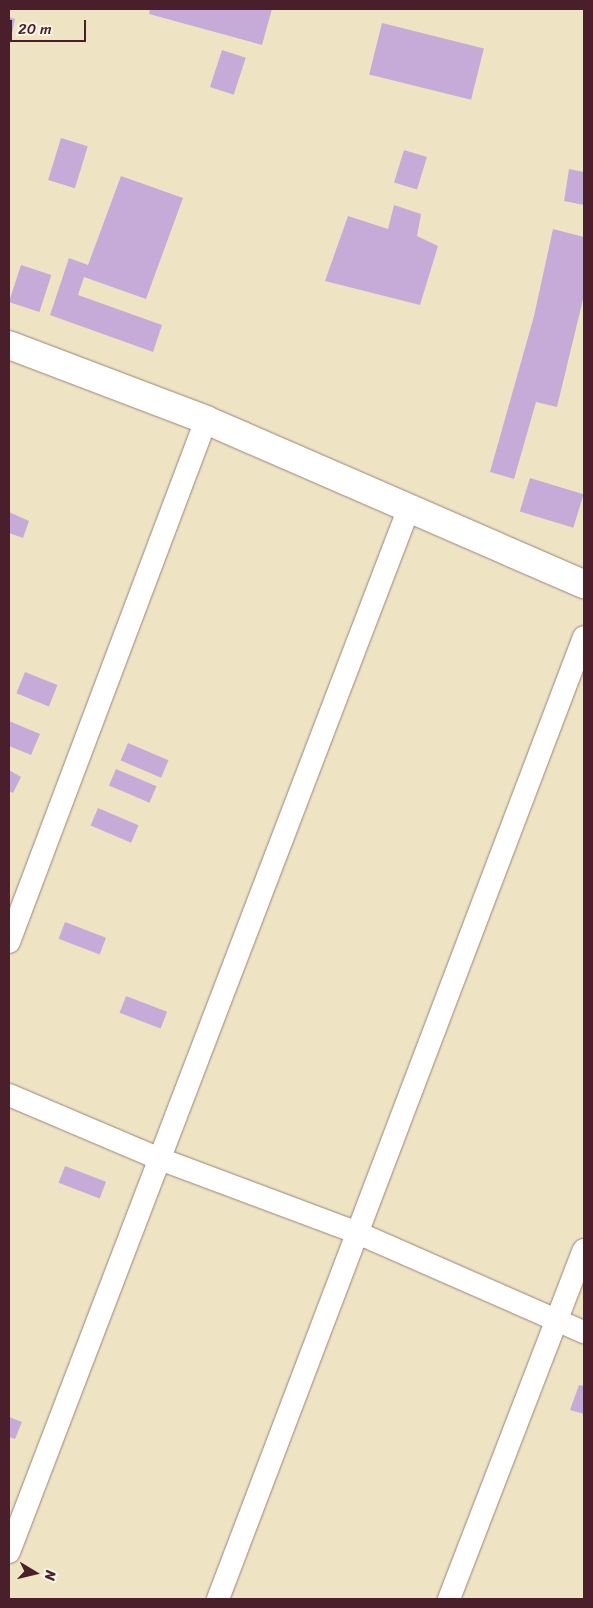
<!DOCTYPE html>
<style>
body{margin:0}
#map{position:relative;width:593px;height:1608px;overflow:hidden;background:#eee4c4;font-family:Sriracha,sans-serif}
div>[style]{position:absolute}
.building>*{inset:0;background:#c6abd8;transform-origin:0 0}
.roads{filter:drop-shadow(0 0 1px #9c8278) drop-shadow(0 0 1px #9c8278)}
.street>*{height:22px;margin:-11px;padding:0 11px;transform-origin:11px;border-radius:11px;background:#fff}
.secondary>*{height:28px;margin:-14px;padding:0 14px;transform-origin:14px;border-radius:14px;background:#fff}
span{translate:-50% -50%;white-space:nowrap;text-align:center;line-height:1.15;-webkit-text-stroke:4.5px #fcf5e5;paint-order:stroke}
.frame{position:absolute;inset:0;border:10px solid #4a1f2b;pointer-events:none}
.north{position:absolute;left:10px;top:1548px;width:50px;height:50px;-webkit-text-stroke:4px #fcf5e5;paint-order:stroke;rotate:99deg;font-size:14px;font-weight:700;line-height:20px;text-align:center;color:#4a1f2b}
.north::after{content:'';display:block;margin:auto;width:18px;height:22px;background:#4a1f2b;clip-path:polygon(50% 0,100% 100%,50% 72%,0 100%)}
.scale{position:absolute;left:10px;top:20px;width:76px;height:22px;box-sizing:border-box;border:2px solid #4a1f2b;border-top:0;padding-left:6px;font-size:15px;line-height:18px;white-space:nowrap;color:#4a1f2b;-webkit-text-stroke:4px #fcf5e5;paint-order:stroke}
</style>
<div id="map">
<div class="building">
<i style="clip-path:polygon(150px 9px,272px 9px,262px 45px,149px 14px)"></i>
<i style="clip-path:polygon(9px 17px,15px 19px,10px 43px,9px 43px)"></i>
<i style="left:382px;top:23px;width:105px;height:53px;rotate:14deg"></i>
<i style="left:222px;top:50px;width:25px;height:39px;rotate:18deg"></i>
<i style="left:61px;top:138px;width:28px;height:44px;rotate:17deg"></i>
<i style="left:404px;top:150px;width:24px;height:34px;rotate:17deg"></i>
<i style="clip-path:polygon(569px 169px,584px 172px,584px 205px,564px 201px)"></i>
<i style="clip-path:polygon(121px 176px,183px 198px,146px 299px,84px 277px,78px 295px,162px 325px,153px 352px,50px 315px,69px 258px,88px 265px)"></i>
<i style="clip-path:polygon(394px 205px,421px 214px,417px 236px,438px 246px,420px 305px,325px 281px,348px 216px,388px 229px)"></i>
<i style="clip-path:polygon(553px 229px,584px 237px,584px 295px,557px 407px,536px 402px,514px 479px,490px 472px,534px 316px)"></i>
<i style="left:21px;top:265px;width:32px;height:39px;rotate:18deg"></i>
<i style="left:530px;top:478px;width:56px;height:35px;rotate:17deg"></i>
<i style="clip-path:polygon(9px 512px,29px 521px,23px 538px,9px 533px)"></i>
<i style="left:25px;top:672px;width:35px;height:23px;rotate:22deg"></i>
<i style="clip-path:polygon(9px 721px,40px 734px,31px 755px,9px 746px)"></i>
<i style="left:128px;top:743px;width:44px;height:19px;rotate:23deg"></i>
<i style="left:116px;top:769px;width:44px;height:18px;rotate:23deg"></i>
<i style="clip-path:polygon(9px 770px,21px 777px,13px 793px,9px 791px)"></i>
<i style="left:98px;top:808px;width:44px;height:19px;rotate:23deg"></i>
<i style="left:65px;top:922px;width:44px;height:18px;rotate:21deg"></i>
<i style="left:126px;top:996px;width:44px;height:18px;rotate:21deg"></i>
<i style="left:65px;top:1166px;width:44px;height:18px;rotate:21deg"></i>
<i style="clip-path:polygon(579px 1385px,584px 1386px,584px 1414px,570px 1410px)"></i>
<i style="clip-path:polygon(9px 1417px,22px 1422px,15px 1439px,9px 1437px)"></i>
</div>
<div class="roads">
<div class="street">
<i style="left:9px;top:942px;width:558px;rotate:-69.32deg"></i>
<i style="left:9px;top:1095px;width:164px;rotate:23deg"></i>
<i style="left:160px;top:1159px;width:211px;rotate:20.5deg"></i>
<i style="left:358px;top:1233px;width:247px;rotate:23.7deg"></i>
<i style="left:9px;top:1552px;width:1118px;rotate:-69.04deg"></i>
<i style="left:218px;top:1599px;width:1029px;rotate:-69.17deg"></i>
<i style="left:449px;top:1599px;width:374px;rotate:-68.9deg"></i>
</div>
<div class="secondary">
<i style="left:9px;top:345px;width:211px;rotate:20.8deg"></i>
<i style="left:206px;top:420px;width:412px;rotate:23.5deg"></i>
</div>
</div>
<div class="frame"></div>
<div class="north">N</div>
<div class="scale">20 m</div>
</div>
